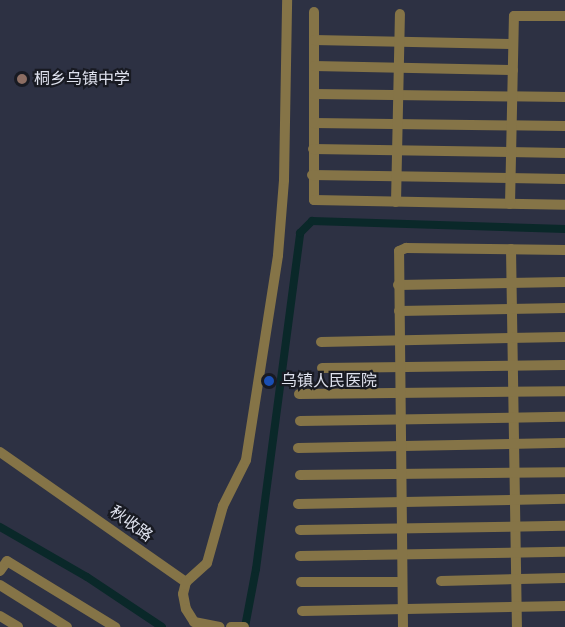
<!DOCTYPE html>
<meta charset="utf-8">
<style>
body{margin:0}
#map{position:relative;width:565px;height:627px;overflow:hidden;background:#2d3143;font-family:Montserrat,"Noto Sans SC",sans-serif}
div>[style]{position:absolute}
.canal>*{height:8px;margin:-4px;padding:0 4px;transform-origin:4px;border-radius:4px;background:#0a2829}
.minor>*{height:10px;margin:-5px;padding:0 5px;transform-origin:5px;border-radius:5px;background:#857447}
.dots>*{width:16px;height:16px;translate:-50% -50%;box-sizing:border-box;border:3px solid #181a22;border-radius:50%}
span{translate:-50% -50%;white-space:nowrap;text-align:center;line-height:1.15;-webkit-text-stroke:4.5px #181a22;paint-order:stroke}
.poi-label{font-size:16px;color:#dee1ed}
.left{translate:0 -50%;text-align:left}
.street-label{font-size:16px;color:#dee1ed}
</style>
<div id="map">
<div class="canal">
<i style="left:0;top:527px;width:100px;rotate:29.9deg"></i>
<i style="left:87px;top:577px;width:90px;rotate:33.7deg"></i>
<i style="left:245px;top:627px;width:59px;rotate:-79.3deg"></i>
<i style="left:256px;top:569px;width:339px;rotate:-82.5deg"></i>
<i style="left:300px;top:233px;width:17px;rotate:-45deg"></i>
<i style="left:312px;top:221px;width:253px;rotate:1.8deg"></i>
</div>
<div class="minor">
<i style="left:314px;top:12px;width:188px;rotate:90deg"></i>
<i style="left:314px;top:200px;width:251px;rotate:1.1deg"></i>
<i style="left:314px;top:40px;width:199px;rotate:1.2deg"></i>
<i style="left:314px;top:66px;width:199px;rotate:1.2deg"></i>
<i style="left:314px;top:94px;width:251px;rotate:0.7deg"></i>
<i style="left:314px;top:123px;width:251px;rotate:0.7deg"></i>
<i style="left:313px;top:149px;width:252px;rotate:0.9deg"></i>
<i style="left:312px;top:175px;width:253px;rotate:0.9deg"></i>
<i style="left:396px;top:202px;width:188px;rotate:-88.8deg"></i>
<i style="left:510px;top:204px;width:188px;rotate:-88.8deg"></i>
<i style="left:514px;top:16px;width:51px"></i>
<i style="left:511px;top:249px;width:378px;rotate:89.1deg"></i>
<i style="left:398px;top:285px;width:167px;rotate:-1deg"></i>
<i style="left:399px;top:311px;width:166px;rotate:-1deg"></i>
<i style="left:321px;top:342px;width:244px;rotate:-1.2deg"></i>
<i style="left:322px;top:368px;width:243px;rotate:-0.7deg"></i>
<i style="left:299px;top:394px;width:266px;rotate:-0.6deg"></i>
<i style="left:300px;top:421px;width:265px;rotate:-0.9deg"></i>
<i style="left:298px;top:448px;width:267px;rotate:-1.1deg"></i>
<i style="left:0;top:452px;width:227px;rotate:35deg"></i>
<i style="left:300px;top:475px;width:265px;rotate:-0.6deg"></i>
<i style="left:298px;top:504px;width:267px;rotate:-1.1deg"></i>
<i style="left:300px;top:530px;width:265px;rotate:-0.9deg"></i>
<i style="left:300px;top:556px;width:265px;rotate:-0.9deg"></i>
<i style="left:0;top:571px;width:12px;rotate:-55deg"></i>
<i style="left:7px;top:561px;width:127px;rotate:31.4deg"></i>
<i style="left:441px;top:581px;width:124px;rotate:-1.4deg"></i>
<i style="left:186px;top:582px;width:28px;rotate:-42deg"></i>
<i style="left:207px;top:563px;width:59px;rotate:-74.3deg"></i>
<i style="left:223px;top:506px;width:51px;rotate:-63.4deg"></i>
<i style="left:246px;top:460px;width:207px;rotate:-81.1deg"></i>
<i style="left:278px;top:255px;width:75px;rotate:-85.4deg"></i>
<i style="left:284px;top:180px;width:180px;rotate:-89deg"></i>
<i style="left:186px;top:582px;width:12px;rotate:104deg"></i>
<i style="left:183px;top:594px;width:15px;rotate:79deg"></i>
<i style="left:186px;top:609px;width:15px;rotate:58deg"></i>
<i style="left:194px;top:622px;width:26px;rotate:11deg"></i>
<i style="left:301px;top:582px;width:101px"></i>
<i style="left:0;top:585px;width:79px;rotate:32.1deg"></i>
<i style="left:302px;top:611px;width:263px;rotate:-1.1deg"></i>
<i style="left:0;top:616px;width:21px;rotate:31deg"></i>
<i style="left:231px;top:627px;width:13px"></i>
<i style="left:403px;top:627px;width:376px;rotate:-90.6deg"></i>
<i style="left:399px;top:251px;width:8px;rotate:-23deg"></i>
<i style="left:406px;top:248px;width:159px;rotate:0.7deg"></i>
</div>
<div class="dots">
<i style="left:22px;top:79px;background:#8d6e63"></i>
<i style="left:269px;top:381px;background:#1a4fb4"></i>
</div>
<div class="poi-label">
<span class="left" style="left:34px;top:79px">桐乡乌镇中学</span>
<span class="left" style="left:281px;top:381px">乌镇人民医院</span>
</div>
<div class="street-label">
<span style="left:131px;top:524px;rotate:36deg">秋收路</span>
</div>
</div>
